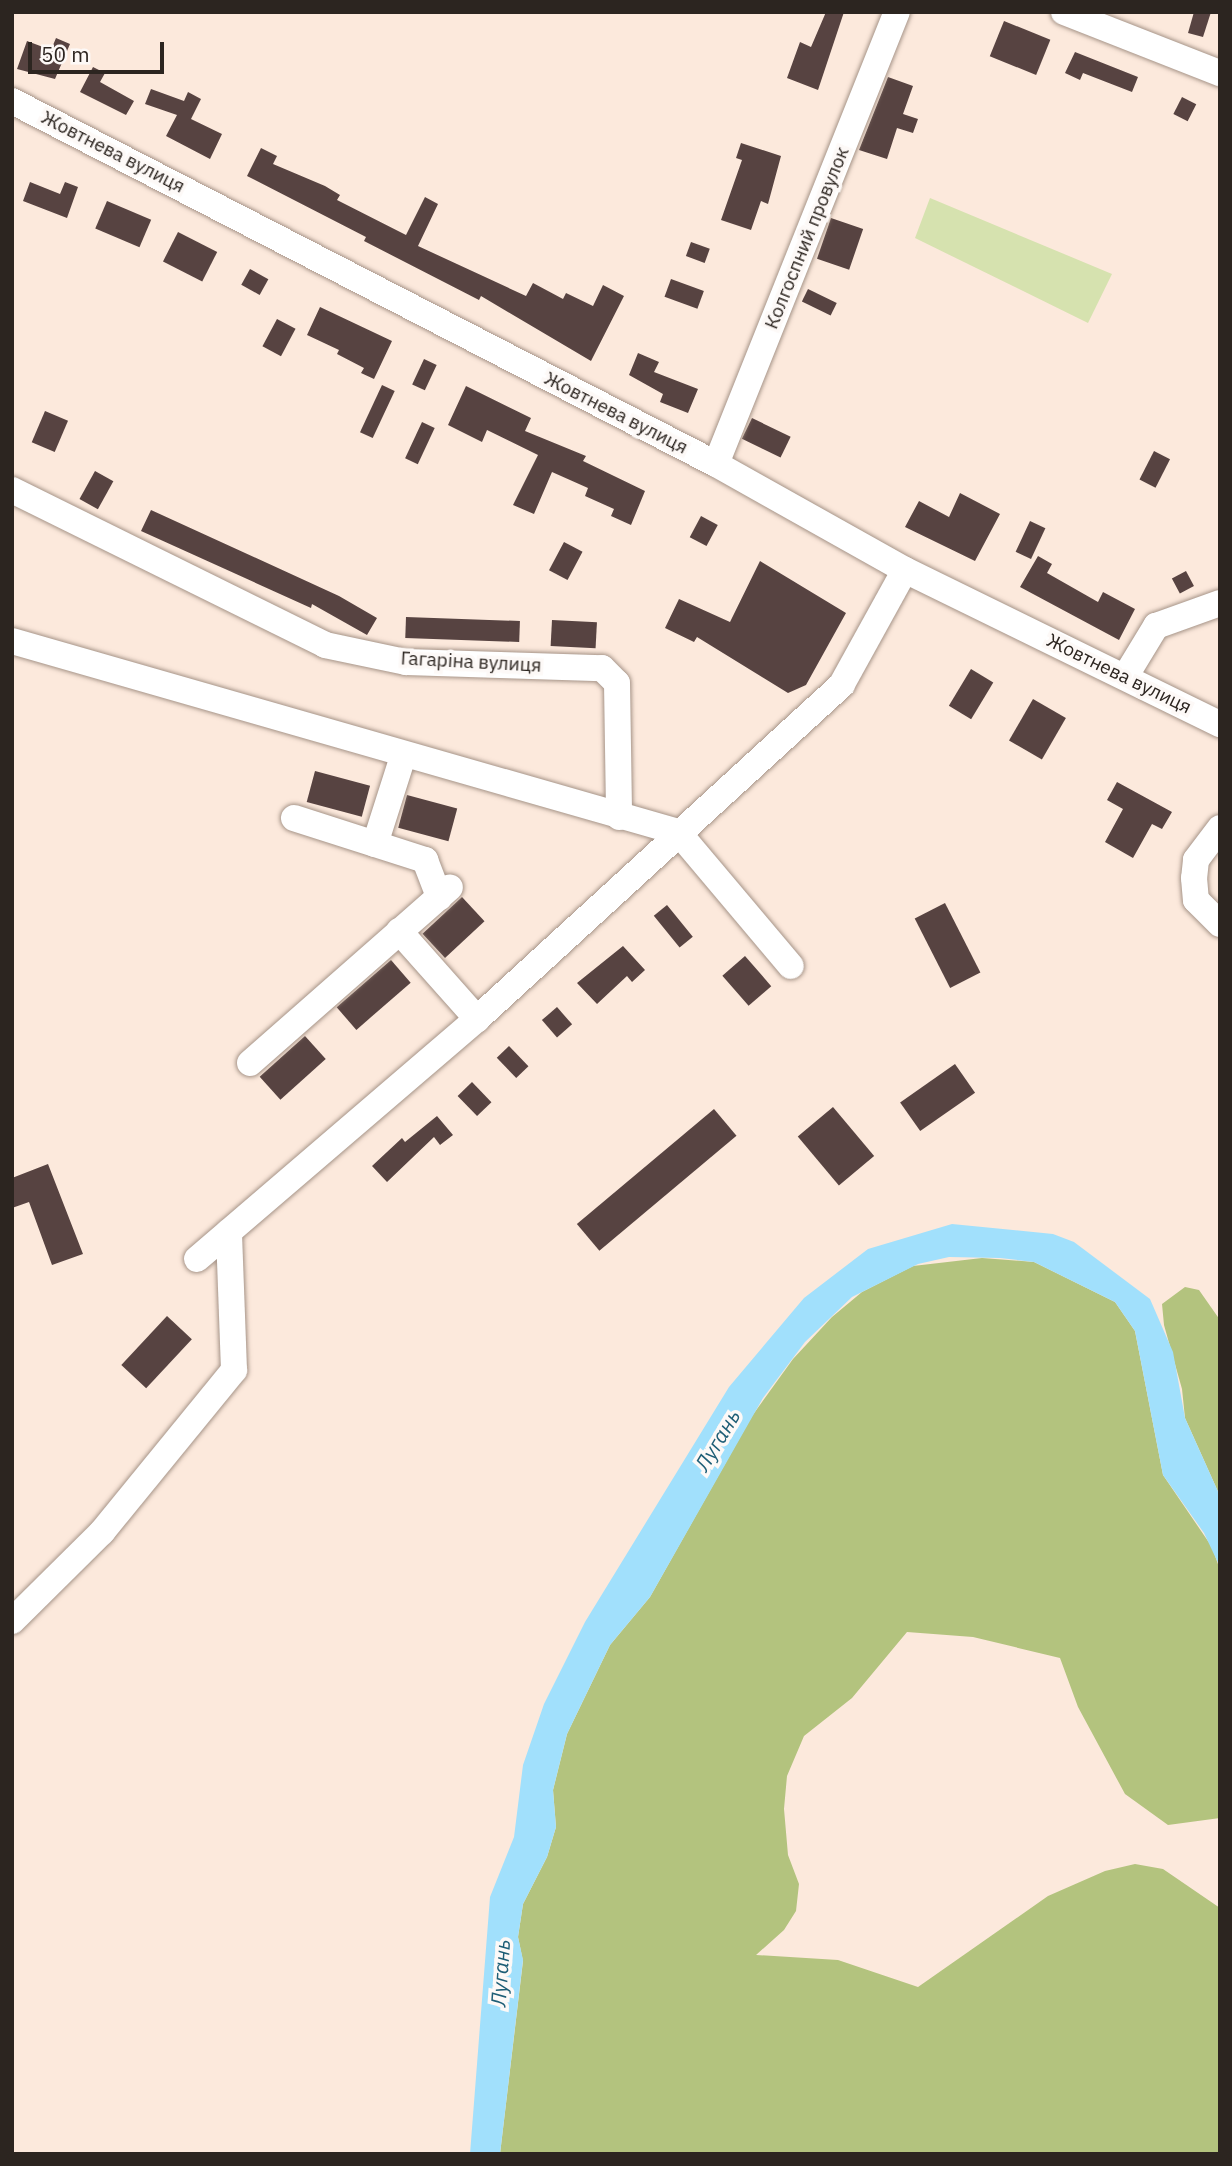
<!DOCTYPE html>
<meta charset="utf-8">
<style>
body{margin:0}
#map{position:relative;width:1232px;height:2166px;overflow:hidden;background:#fce9dc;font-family:"IBM Plex Sans",sans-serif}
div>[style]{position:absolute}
.green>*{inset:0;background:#d6e2af}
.forest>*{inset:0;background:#b3c37e}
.water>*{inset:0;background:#a1e0fc}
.building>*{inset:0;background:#574341;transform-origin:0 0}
.roads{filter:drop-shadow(0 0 2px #a69488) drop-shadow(0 0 2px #a69488)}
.minor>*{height:26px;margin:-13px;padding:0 13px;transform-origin:13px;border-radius:13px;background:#fff}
span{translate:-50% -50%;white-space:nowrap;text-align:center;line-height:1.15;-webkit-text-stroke:7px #fdf9f7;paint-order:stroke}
.street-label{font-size:19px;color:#2c2520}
.water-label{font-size:21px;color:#1e5e76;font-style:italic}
.frame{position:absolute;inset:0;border:14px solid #2c2520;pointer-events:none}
.scale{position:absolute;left:28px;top:42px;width:136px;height:32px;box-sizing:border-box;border:4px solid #2c2520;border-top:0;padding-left:9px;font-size:21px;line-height:24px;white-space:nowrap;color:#2c2520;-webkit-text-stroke:5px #fdf9f7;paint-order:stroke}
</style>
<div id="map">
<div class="green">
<i style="clip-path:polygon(930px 198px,1112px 274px,1088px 323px,915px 238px)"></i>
</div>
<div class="forest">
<i style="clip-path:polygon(982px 1258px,1034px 1262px,1115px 1302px,1135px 1331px,1163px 1475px,1212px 1547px,1220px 1570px,1220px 1818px,1168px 1825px,1125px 1794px,1078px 1707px,1060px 1658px,973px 1637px,907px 1632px,852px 1698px,804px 1736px,787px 1776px,784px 1809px,788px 1855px,799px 1884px,796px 1911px,784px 1930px,756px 1955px,838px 1960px,918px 1987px,1048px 1896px,1105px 1871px,1135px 1864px,1163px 1869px,1220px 1908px,1220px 2154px,500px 2154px,523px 1961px,518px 1937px,523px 1904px,547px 1857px,556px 1827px,553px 1790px,567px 1734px,610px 1645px,650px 1597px,752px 1416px,793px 1359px,832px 1317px,862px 1292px,913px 1266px)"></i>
<i style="clip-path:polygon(1185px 1287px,1199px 1290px,1220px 1320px,1220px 1496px,1185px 1418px,1182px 1389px,1164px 1325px,1162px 1304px)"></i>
</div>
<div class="water">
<i style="clip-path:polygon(952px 1224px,1053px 1234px,1074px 1242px,1150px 1299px,1173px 1352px,1185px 1418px,1220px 1496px,1220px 1567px,1204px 1533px,1163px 1475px,1135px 1331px,1115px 1302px,1034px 1262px,1000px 1258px,949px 1257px,918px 1264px,852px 1297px,805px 1342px,763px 1398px,650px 1597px,610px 1645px,567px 1734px,553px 1790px,556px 1827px,547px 1857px,523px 1904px,518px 1937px,523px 1960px,500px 2154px,470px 2154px,490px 1897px,514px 1837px,523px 1765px,544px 1704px,585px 1622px,729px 1387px,804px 1298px,868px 1249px)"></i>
</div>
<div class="building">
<i style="clip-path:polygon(826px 12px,844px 12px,818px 90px,787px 78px,800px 42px,811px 47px)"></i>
<i style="clip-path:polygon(1194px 12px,1211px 12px,1203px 37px,1188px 33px)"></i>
<i style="left:1004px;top:21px;width:50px;height:38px;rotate:22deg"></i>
<i style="clip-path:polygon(56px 38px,70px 44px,55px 79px,17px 69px,27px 41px,51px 50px)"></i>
<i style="clip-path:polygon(1075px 52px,1138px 77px,1132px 92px,1083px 73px,1080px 80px,1065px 73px)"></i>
<i style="clip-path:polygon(93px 67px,105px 73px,100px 82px,134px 101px,126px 115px,80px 92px)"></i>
<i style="clip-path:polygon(888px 77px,913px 86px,903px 114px,918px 119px,913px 133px,897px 128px,887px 159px,859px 150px)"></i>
<i style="clip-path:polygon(151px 89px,184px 101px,188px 92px,201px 99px,191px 119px,222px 134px,210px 159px,166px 136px,177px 115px,145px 104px)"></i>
<i style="left:1182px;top:97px;width:16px;height:19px;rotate:27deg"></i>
<i style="clip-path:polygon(741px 143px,781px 156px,768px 204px,761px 201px,751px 230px,721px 220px,742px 160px,736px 158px)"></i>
<i style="clip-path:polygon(261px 148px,277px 156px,273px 164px,325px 186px,340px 195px,337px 200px,406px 235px,425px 197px,438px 204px,418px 246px,526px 296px,533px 283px,563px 299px,566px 293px,593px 306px,603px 285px,624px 296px,591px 361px,481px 296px,479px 300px,364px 241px,366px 237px,247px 176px)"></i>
<i style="clip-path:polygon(30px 182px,60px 194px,65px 182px,78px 187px,67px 218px,23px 201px)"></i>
<i style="left:107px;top:201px;width:48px;height:30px;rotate:23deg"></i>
<i style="left:831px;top:218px;width:34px;height:43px;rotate:19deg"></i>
<i style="left:178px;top:232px;width:44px;height:33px;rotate:27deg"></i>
<i style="left:691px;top:242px;width:20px;height:15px;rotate:20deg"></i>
<i style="left:250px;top:269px;width:21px;height:18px;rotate:29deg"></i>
<i style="left:671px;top:279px;width:35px;height:19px;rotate:20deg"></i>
<i style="left:808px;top:289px;width:32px;height:14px;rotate:26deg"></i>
<i style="clip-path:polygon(320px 307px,392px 341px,374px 379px,361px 373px,364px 368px,337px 354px,339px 350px,307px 335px)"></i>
<i style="left:277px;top:319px;width:21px;height:31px;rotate:28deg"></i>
<i style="clip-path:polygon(638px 353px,659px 362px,654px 372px,698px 389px,688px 413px,660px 402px,663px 394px,629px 375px)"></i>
<i style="left:424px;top:359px;width:14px;height:28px;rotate:25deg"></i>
<i style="left:382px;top:385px;width:14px;height:52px;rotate:25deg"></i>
<i style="clip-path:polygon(466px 386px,531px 418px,525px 431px,586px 456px,583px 461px,645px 491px,631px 525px,611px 516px,614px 509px,585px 496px,588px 488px,552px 472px,534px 514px,513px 505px,538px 455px,487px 430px,482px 442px,448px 425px)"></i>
<i style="left:45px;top:411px;width:25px;height:34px;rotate:23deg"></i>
<i style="left:752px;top:418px;width:43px;height:23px;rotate:26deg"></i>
<i style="left:422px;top:422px;width:14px;height:40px;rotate:25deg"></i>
<i style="left:1154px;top:451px;width:18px;height:32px;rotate:27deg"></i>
<i style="left:95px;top:471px;width:21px;height:32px;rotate:29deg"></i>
<i style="clip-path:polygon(960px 493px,1000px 514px,975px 561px,905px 527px,919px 501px,949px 517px)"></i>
<i style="clip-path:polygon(151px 510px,339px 596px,377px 618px,367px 635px,312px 604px,311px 608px,141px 531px)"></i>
<i style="left:701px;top:516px;width:19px;height:24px;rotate:28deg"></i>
<i style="left:1030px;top:521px;width:17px;height:34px;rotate:25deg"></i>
<i style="left:564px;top:542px;width:21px;height:32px;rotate:28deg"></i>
<i style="clip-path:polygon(1038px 556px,1052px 564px,1047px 573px,1098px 602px,1103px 592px,1135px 609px,1119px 640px,1020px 587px)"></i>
<i style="clip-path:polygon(760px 561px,846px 613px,806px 685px,788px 693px,697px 637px,694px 642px,665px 628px,679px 599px,730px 622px)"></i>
<i style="left:1186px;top:571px;width:17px;height:16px;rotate:62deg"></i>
<i style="left:406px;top:617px;width:114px;height:21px;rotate:2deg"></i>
<i style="left:552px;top:620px;width:45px;height:26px;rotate:3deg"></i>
<i style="left:971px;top:669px;width:26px;height:43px;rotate:31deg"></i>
<i style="left:1033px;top:699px;width:38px;height:48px;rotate:30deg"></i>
<i style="left:315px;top:771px;width:57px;height:32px;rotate:15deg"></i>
<i style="clip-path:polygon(1117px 782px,1172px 812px,1162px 829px,1152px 824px,1133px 858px,1105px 842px,1123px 809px,1107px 800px)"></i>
<i style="left:407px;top:795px;width:52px;height:34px;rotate:15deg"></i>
<i style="left:462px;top:897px;width:33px;height:54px;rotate:47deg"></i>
<i style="left:945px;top:903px;width:78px;height:34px;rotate:63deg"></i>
<i style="left:667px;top:905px;width:41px;height:17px;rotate:51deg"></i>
<i style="clip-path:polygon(623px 946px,645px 970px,632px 982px,627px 976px,597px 1004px,577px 983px)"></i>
<i style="left:745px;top:956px;width:40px;height:30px;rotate:49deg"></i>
<i style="left:391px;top:960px;width:30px;height:72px;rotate:49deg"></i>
<i style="left:557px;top:1007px;width:23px;height:20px;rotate:49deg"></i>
<i style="left:305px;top:1036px;width:31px;height:61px;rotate:48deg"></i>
<i style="left:509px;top:1046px;width:28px;height:17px;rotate:46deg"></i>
<i style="left:955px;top:1064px;width:35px;height:67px;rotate:55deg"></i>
<i style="left:472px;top:1082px;width:28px;height:20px;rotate:46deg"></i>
<i style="left:833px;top:1107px;width:64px;height:46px;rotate:50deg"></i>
<i style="left:714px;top:1109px;width:35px;height:179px;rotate:50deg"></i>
<i style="clip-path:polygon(437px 1116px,453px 1135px,440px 1145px,434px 1137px,387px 1182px,372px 1166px,402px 1138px,405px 1142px)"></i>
<i style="clip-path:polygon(48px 1164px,83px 1254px,52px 1265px,29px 1202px,12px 1208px,12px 1178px)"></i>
<i style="left:167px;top:1316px;width:34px;height:67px;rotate:43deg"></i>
</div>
<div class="roads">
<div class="minor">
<i style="left:1064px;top:12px;width:168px;rotate:21.4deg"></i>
<i style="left:12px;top:101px;width:792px;rotate:27.28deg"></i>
<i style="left:716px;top:464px;width:217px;rotate:29.3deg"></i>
<i style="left:905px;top:570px;width:351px;rotate:26.1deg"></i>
<i style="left:716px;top:464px;width:487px;rotate:-68.2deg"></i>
<i style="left:12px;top:490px;width:349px;rotate:26.3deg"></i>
<i style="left:325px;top:645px;width:83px;rotate:11.9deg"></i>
<i style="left:406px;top:662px;width:196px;rotate:1.8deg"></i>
<i style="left:602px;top:668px;width:21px;rotate:45deg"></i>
<i style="left:617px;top:683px;width:134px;rotate:89.1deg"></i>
<i style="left:12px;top:641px;width:693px;rotate:16deg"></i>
<i style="left:678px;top:832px;width:175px;rotate:49.9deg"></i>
<i style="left:1125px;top:677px;width:60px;rotate:-58.7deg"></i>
<i style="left:1156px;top:626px;width:68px;rotate:-19.8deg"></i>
<i style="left:294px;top:818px;width:138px;rotate:17.8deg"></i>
<i style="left:425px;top:860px;width:40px;rotate:69deg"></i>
<i style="left:1220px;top:828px;width:40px;rotate:127deg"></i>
<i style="left:1196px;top:860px;width:18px;rotate:96deg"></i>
<i style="left:1194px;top:878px;width:22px;rotate:85deg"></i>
<i style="left:1196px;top:900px;width:34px;rotate:45deg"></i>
<i style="left:375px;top:844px;width:92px;rotate:-72.3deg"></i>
<i style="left:399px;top:931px;width:118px;rotate:48.4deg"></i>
<i style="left:250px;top:1063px;width:266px;rotate:-41.3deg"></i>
<i style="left:197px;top:1259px;width:369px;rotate:-40.6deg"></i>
<i style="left:477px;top:1019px;width:495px;rotate:-42.5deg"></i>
<i style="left:842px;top:684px;width:130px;rotate:-61.1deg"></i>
<i style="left:12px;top:1621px;width:127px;rotate:-44.7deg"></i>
<i style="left:102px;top:1532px;width:209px;rotate:-50.8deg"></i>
<i style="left:234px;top:1370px;width:138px;rotate:-92.1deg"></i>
</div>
</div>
<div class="street-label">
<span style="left:113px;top:152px;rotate:27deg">Жовтнева вулиця</span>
<span style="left:807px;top:238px;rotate:-68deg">Колгоспний провулок</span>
<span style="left:616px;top:413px;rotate:27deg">Жовтнева вулиця</span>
<span style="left:471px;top:662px;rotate:3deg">Гагаріна вулиця</span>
<span style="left:1119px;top:674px;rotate:26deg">Жовтнева вулиця</span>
</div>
<div class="water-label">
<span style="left:717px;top:1440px;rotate:-59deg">Лугань</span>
<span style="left:500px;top:1973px;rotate:-86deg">Лугань</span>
</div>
<div class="frame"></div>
<div class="scale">50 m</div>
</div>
